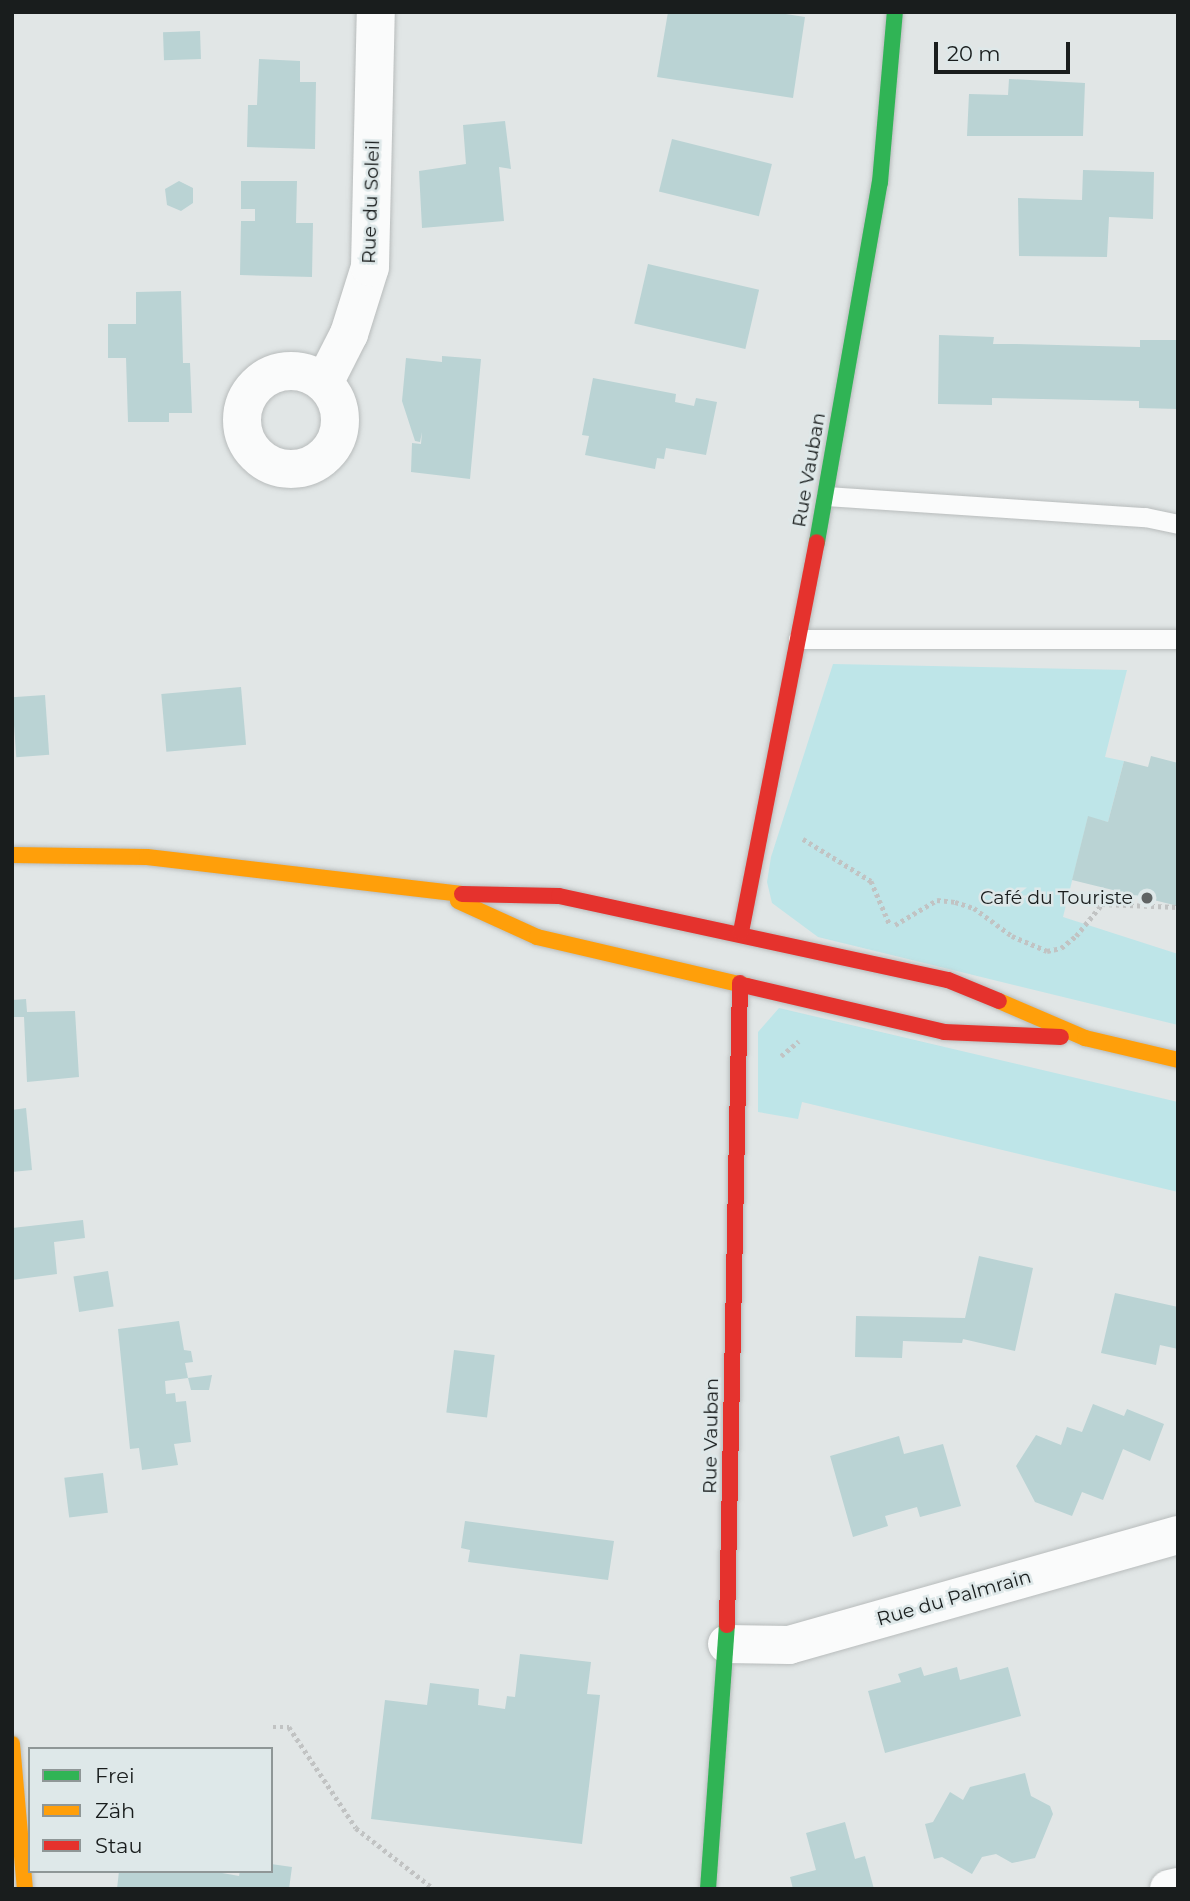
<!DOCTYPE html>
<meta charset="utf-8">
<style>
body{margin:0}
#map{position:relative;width:1190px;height:1901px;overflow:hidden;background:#e1e6e6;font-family:Montserrat,sans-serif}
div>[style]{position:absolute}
.green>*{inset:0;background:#bee5e8}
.building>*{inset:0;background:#bad3d4;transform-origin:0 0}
.path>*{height:4.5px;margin-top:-2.25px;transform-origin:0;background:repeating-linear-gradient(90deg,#c1c3c3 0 3.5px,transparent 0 7px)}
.roads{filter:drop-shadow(0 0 2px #b8bcbc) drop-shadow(0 0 2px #b8bcbc)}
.lane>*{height:19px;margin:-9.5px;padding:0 9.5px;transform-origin:9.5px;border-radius:9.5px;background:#fafbfb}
.street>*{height:38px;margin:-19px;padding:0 19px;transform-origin:19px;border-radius:19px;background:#fafbfb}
.street>.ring{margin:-19px;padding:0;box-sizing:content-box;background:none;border:38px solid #fafbfb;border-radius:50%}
.fast>*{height:16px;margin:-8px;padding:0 8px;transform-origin:8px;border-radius:8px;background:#30b455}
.slow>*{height:16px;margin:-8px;padding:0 8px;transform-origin:8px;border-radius:8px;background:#ff9f0a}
.jam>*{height:16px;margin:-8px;padding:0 8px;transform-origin:8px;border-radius:8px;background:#e5322d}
.dots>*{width:19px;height:19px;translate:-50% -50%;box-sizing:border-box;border:4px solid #dee8e9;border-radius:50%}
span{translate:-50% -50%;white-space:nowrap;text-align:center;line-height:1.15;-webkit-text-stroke:5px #dee8e9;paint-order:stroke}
.street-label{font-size:19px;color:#191d1d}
.poi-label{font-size:19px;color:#191d1d}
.right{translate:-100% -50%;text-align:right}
.frame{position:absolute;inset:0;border:14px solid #191d1d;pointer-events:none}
.legend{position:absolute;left:28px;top:1747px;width:245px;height:126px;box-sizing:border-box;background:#dee8e9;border:2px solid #8f9797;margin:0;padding:9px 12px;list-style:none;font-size:21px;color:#191d1d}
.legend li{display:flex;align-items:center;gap:14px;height:35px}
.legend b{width:35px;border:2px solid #8f9797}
.scale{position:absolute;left:934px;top:42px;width:136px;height:32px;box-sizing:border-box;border:4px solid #191d1d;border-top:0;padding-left:9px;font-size:21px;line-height:24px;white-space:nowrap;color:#191d1d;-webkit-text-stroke:5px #dee8e9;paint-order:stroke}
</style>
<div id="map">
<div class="green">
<i style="clip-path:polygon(833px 664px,1127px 670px,1105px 757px,1124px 761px,1108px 822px,1088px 817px,1063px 917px,1178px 954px,1178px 1025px,818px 937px,772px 903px,767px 882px,771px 857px)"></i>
<i style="clip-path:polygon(779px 1008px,1178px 1102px,1178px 1192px,802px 1102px,798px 1119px,758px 1112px,758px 1032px)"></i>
</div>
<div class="building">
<i style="clip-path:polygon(668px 12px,773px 12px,805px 17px,793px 98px,657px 77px)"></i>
<i style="left:200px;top:31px;width:28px;height:37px;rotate:88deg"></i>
<i style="clip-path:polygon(259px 59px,300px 61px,300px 82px,316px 82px,315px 149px,247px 147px,248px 105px,257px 105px)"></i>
<i style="clip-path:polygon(1009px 79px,1085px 83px,1083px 136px,967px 136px,969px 94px,1008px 95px)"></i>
<i style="clip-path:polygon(505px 121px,511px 169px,499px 167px,504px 221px,422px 228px,419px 171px,466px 164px,463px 125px)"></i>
<i style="left:672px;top:139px;width:103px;height:54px;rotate:14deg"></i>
<i style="clip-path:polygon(1083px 170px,1154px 172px,1153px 219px,1109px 217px,1107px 257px,1019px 256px,1018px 198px,1082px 200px)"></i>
<i style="clip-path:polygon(179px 181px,193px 188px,193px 203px,181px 211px,167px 205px,165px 189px)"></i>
<i style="clip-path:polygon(241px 181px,297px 181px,296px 223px,313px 223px,312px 277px,240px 275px,241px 221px,255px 221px,255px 209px,241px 209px)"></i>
<i style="left:648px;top:264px;width:114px;height:61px;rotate:13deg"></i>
<i style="clip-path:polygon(181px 291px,183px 363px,190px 363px,192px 413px,169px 413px,169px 422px,128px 422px,126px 358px,108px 358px,108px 324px,136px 324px,136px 292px)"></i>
<i style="clip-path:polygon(939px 335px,994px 337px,993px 344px,1014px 344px,1140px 347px,1140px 340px,1178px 340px,1178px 409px,1139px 408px,1139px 401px,1042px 399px,992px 398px,992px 405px,938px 404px)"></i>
<i style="clip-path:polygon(442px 356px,481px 359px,470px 479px,411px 472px,412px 443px,421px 444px,422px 432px,420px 442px,415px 441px,402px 401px,406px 358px,442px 362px)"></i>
<i style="clip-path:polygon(593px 378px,676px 394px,675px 402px,694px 406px,696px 398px,717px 402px,706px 455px,666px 448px,664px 459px,657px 458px,655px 469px,585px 455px,589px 436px,582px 435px)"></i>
<i style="left:241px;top:687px;width:58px;height:80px;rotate:85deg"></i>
<i style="left:45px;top:695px;width:60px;height:33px;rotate:86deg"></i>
<i style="clip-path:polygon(1151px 756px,1178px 763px,1178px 906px,1072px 880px,1088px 816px,1108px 822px,1124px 761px,1148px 767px)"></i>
<i style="clip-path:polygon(26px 999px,27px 1012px,75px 1011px,79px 1077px,27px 1082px,24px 1017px,12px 1017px,12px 1000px)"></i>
<i style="clip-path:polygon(26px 1108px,32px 1170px,12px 1172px,12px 1110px)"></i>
<i style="clip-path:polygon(83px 1220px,85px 1238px,54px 1242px,57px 1274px,12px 1280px,12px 1228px)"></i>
<i style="clip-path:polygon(979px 1256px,1033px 1268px,1015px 1351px,963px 1339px,962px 1343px,903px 1341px,902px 1358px,855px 1357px,856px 1316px,965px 1318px)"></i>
<i style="left:108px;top:1271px;width:36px;height:35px;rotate:81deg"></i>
<i style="clip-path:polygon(1115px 1293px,1178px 1307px,1178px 1349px,1160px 1345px,1156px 1365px,1101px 1353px)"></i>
<i style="clip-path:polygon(179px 1321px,184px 1350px,191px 1351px,193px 1362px,185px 1363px,188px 1378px,165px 1381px,166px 1394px,175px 1393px,176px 1402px,186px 1401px,191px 1442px,174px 1444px,178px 1465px,142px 1470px,139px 1448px,130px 1449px,118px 1329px)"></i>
<i style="left:454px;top:1350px;width:41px;height:63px;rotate:7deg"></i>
<i style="clip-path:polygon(212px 1375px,209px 1390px,191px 1390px,188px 1378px)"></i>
<i style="clip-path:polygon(1093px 1404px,1124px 1416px,1127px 1409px,1164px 1424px,1150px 1461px,1123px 1449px,1103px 1500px,1082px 1492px,1072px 1516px,1035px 1502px,1016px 1466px,1036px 1435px,1061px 1445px,1067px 1427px,1082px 1432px)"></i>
<i style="clip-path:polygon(899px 1436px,904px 1454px,943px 1444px,961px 1506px,920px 1517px,917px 1507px,885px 1516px,888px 1526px,853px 1537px,830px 1456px)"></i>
<i style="left:103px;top:1473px;width:40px;height:39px;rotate:83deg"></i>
<i style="clip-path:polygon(465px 1521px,614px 1541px,608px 1580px,468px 1562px,470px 1550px,461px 1548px)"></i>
<i style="clip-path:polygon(520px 1654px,591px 1662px,587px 1694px,600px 1695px,582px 1844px,371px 1819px,385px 1700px,427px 1705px,430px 1683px,479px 1689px,478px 1705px,505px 1709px,507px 1696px,515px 1697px)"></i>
<i style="clip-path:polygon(921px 1667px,924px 1676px,957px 1667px,960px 1680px,1008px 1667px,1021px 1716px,885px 1753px,868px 1691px,901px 1682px,898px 1674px)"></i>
<i style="clip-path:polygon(1025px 1773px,1031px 1796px,1050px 1806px,1053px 1814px,1035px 1858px,1012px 1863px,996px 1854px,982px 1857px,972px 1874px,942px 1857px,934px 1859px,925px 1824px,933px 1822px,950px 1792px,963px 1800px,970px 1787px)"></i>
<i style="clip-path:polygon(845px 1822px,855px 1859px,865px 1856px,874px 1889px,793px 1889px,790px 1877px,816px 1870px,806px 1833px)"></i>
<i style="clip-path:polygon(271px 1864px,292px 1867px,289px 1889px,117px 1889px,119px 1871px,211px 1871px,239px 1876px,240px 1871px,271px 1871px)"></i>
</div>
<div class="path">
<i style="left:803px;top:839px;width:80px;rotate:31.7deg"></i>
<i style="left:871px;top:881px;width:48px;rotate:66.6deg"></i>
<i style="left:895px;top:925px;width:49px;rotate:-30.8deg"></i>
<i style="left:937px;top:900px;width:18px;rotate:6deg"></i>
<i style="left:955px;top:902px;width:20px;rotate:18deg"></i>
<i style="left:974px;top:908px;width:47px;rotate:36.4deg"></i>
<i style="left:1012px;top:936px;width:38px;rotate:23deg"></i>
<i style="left:1047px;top:951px;width:14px;rotate:-12deg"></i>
<i style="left:1061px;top:948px;width:19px;rotate:-39deg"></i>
<i style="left:1076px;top:936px;width:41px;rotate:-50.9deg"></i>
<i style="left:1102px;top:904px;width:76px;rotate:2.3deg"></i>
<i style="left:781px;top:1056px;width:23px;rotate:-40deg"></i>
<i style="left:273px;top:1727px;width:16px"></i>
<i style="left:289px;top:1727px;width:121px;rotate:56.4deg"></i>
<i style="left:356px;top:1828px;width:99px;rotate:38deg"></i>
</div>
<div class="roads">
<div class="lane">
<i style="left:826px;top:496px;width:320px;rotate:3.8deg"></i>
<i style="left:1145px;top:517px;width:34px;rotate:12deg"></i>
<i style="left:798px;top:639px;width:380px"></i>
</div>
<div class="street">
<i class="ring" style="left:242px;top:371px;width:60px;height:60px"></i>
<i style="left:324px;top:383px;width:55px;rotate:-63deg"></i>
<i style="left:349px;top:334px;width:70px;rotate:-72.6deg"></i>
<i style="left:370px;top:267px;width:255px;rotate:-88.7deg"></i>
<i style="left:727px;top:1644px;width:62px;rotate:0.9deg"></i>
<i style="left:789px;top:1645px;width:404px;rotate:-15.8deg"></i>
<i style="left:1169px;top:1889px;width:9px;rotate:-13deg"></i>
</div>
<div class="fast">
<i style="left:817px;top:542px;width:365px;rotate:-80.1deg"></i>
<i style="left:880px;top:182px;width:171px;rotate:-85deg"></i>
<i style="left:708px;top:1889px;width:265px;rotate:-85.9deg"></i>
</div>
<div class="slow">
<i style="left:12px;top:855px;width:135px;rotate:0.8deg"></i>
<i style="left:147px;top:857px;width:317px;rotate:6.7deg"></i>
<i style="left:458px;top:901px;width:87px;rotate:24.5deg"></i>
<i style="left:537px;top:937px;width:216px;rotate:13.1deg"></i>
<i style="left:999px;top:1001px;width:94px;rotate:23.3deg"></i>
<i style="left:1085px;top:1038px;width:96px;rotate:13.3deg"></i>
<i style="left:12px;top:1744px;width:146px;rotate:84.9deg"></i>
</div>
<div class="jam">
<i style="left:462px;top:894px;width:97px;rotate:1.2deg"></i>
<i style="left:559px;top:896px;width:398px;rotate:12.2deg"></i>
<i style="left:948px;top:980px;width:55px;rotate:22.4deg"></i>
<i style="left:741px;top:932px;width:397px;rotate:-79deg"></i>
<i style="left:747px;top:986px;width:202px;rotate:13.1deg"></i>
<i style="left:944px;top:1032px;width:117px;rotate:2.4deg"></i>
<i style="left:727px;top:1625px;width:642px;rotate:-88.84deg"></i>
</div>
</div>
<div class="dots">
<i style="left:1147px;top:898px;background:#5f6363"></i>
</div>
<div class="street-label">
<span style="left:371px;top:202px;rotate:-88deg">Rue du Soleil</span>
<span style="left:809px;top:470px;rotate:-80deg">Rue Vauban</span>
<span style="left:711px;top:1436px;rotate:-89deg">Rue Vauban</span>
<span style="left:954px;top:1598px;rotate:-16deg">Rue du Palmrain</span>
</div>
<div class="poi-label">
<span class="right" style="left:1133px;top:898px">Café du Touriste</span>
</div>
<div class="frame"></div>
<ul class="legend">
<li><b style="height:9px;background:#30b455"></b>Frei</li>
<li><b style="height:9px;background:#ff9f0a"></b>Zäh</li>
<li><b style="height:9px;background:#e5322d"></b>Stau</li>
</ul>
<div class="scale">20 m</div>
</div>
